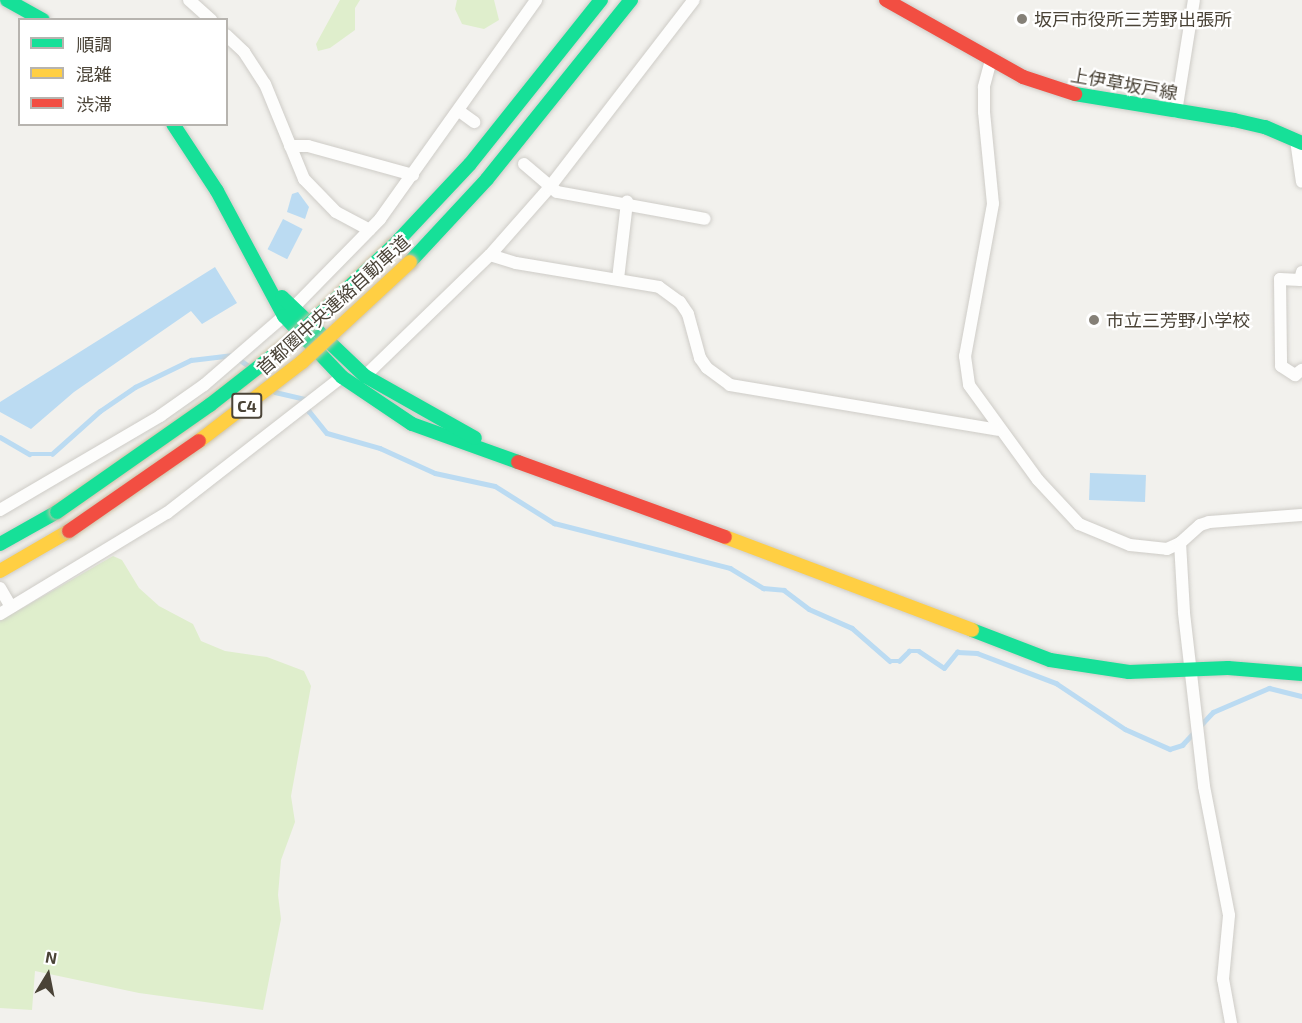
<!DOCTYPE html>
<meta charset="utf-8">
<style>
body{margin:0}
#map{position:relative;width:1302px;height:1023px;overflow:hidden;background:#f2f1ed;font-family:"Exo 2","Noto Sans JP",sans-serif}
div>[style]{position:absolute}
.green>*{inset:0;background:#dfeecc}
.water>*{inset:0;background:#bbdbf2;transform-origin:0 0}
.stream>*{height:4.5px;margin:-2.25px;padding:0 2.25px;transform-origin:2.25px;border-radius:2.25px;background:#bbdbf2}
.roads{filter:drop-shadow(0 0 2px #ceccc7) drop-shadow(0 0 2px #ceccc7)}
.street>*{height:12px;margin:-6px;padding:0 6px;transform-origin:6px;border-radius:6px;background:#fdfdfc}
.fast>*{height:14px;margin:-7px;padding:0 7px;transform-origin:7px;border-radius:7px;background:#16e098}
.slow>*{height:14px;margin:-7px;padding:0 7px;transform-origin:7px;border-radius:7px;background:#ffcf43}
.jam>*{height:14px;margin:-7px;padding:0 7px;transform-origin:7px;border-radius:7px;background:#f24e42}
.bridges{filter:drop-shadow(0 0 2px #cbc0a7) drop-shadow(0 0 2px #cbc0a7)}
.fast-bridge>*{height:14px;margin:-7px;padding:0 7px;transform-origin:7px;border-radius:7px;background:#16e098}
.slow-bridge>*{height:14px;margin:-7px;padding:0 7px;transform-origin:7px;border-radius:7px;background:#ffcf43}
.jam-bridge>*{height:14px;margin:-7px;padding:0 7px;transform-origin:7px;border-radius:7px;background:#f24e42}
.dots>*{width:16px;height:16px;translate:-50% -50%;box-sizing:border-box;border:3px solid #fff;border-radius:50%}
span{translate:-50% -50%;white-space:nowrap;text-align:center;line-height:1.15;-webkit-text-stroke:4.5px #fff;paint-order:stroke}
.shield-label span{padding:2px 4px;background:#fff;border:2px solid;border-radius:4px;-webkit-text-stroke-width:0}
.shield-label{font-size:16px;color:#4a4337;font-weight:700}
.poi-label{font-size:18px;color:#4a4337}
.left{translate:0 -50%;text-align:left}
.street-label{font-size:18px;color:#4a4337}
.legend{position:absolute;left:18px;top:18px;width:210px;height:108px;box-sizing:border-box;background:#fff;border:2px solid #b7b4af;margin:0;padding:8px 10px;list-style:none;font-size:18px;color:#4a4337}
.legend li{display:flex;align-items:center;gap:12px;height:30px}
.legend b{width:30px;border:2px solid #b7b4af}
.north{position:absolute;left:18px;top:945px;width:60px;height:60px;-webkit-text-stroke:4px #fff;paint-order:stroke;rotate:10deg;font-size:16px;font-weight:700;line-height:24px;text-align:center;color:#4a4337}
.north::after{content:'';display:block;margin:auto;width:21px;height:27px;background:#4a4337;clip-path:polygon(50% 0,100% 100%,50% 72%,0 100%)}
</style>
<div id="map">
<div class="green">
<i style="clip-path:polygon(340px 0,360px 0,355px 8px,355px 30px,330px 48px,318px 51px,316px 44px)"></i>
<i style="clip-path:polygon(457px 0,494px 0,499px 20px,484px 29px,462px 24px,455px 9px)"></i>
<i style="clip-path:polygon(113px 556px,122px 560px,139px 588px,159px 606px,193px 624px,201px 641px,225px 651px,267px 657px,304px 671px,311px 686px,291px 796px,295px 822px,281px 860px,278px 895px,281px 919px,263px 1010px,139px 993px,35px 971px,32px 1010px,0 1008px,0 621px)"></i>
</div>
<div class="water">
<i style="clip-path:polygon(298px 192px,309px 207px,305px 219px,287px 212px,292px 194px)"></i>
<i style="left:283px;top:219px;width:22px;height:34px;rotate:27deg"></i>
<i style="clip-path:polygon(215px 267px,237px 303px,202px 324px,191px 311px,74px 392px,31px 429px,0 412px,0 402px)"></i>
<i style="left:1090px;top:473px;width:56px;height:27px;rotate:2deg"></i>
</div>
<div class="stream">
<i style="left:275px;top:392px;width:31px;rotate:13deg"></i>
<i style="left:305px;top:399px;width:13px;rotate:72deg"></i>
<i style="left:309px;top:411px;width:28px;rotate:51deg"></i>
<i style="left:327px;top:433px;width:55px;rotate:15.8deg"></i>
<i style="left:380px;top:448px;width:60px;rotate:24.4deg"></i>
<i style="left:435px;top:473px;width:61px;rotate:12.2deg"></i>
<i style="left:495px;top:486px;width:70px;rotate:32.1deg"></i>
<i style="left:554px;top:523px;width:182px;rotate:14.3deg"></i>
<i style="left:730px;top:568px;width:39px;rotate:31deg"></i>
<i style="left:763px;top:588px;width:21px;rotate:5deg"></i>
<i style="left:784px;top:590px;width:31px;rotate:37deg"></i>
<i style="left:809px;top:609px;width:47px;rotate:23.8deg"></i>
<i style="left:852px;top:628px;width:50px;rotate:41deg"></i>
<i style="left:890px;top:661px;width:9px"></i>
<i style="left:899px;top:661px;width:14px;rotate:-45deg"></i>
<i style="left:909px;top:651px;width:10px"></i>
<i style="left:919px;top:651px;width:30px;rotate:34deg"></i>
<i style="left:944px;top:668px;width:21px;rotate:-51deg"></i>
<i style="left:957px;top:652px;width:20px;rotate:3deg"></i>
<i style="left:977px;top:653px;width:85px;rotate:20.8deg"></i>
<i style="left:1056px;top:683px;width:83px;rotate:33.7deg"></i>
<i style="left:1125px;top:729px;width:49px;rotate:24deg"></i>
<i style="left:1170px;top:749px;width:13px;rotate:-18deg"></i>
<i style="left:1182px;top:745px;width:45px;rotate:-46.8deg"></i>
<i style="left:1213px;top:712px;width:61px;rotate:-23.2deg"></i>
<i style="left:1269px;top:688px;width:34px;rotate:14deg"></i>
<i style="left:0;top:437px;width:34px;rotate:30deg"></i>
<i style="left:29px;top:454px;width:23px"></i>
<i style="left:52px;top:454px;width:64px;rotate:-41.9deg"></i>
<i style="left:100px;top:411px;width:42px;rotate:-34.4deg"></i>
<i style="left:135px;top:387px;width:62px;rotate:-25.7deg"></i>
<i style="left:191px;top:360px;width:42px;rotate:-6.8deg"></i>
<i style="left:233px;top:355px;width:19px;rotate:35deg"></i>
</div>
<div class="roads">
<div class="street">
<i style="left:189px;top:0;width:30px;rotate:42deg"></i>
<i style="left:226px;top:35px;width:25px;rotate:43deg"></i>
<i style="left:244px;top:52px;width:38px;rotate:57deg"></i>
<i style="left:265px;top:84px;width:103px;rotate:67.7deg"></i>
<i style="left:304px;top:179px;width:46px;rotate:45.9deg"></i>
<i style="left:336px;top:212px;width:38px;rotate:28deg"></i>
<i style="left:991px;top:60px;width:28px;rotate:105deg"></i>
<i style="left:984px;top:87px;width:25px;rotate:90deg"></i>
<i style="left:984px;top:112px;width:92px;rotate:84.4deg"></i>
<i style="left:993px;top:204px;width:155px;rotate:100.4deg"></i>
<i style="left:965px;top:356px;width:29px;rotate:82deg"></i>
<i style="left:969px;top:385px;width:117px;rotate:54deg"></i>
<i style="left:1038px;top:480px;width:60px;rotate:47deg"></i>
<i style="left:1079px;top:524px;width:55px;rotate:22.4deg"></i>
<i style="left:1130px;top:545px;width:37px;rotate:6deg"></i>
<i style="left:1167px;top:549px;width:14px;rotate:-25deg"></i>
<i style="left:459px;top:111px;width:19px;rotate:36deg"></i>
<i style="left:1176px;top:112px;width:113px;rotate:-80.9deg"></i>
<i style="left:1296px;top:140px;width:42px;rotate:81.9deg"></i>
<i style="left:290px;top:146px;width:18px"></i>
<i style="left:308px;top:146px;width:109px;rotate:15.4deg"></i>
<i style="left:524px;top:164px;width:43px;rotate:40.3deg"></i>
<i style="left:557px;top:192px;width:150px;rotate:10.3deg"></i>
<i style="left:490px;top:255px;width:27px;rotate:17deg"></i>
<i style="left:516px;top:263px;width:145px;rotate:9.5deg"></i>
<i style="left:659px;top:287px;width:26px;rotate:36deg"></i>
<i style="left:680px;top:302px;width:14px;rotate:56deg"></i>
<i style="left:688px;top:314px;width:46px;rotate:74.7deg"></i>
<i style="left:700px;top:358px;width:12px;rotate:55deg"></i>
<i style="left:707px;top:368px;width:29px;rotate:36deg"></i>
<i style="left:730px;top:385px;width:272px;rotate:9.5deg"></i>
<i style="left:1302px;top:272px;width:8px;rotate:104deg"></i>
<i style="left:1300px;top:280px;width:20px;rotate:-177deg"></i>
<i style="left:1280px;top:279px;width:87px;rotate:89.3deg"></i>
<i style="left:1281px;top:366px;width:17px;rotate:33deg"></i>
<i style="left:1295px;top:375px;width:9px;rotate:-36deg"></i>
<i style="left:618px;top:279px;width:78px;rotate:-83.3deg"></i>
<i style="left:365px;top:376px;width:174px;rotate:-44.1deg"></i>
<i style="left:490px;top:255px;width:89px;rotate:-48.6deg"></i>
<i style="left:549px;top:188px;width:237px;rotate:-52.4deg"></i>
<i style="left:0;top:510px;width:186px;rotate:-30.4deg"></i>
<i style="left:160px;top:416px;width:54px;rotate:-35.2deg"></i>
<i style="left:204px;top:385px;width:116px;rotate:-40.8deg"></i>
<i style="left:292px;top:309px;width:126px;rotate:-45.6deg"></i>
<i style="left:380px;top:219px;width:269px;rotate:-54.5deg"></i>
<i style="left:0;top:588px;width:22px;rotate:60deg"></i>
<i style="left:0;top:614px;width:195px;rotate:-31.2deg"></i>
<i style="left:167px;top:513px;width:222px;rotate:-37.9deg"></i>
<i style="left:1231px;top:1023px;width:45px;rotate:-100.3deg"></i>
<i style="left:1223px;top:979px;width:64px;rotate:-84.6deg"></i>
<i style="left:1229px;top:915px;width:131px;rotate:-101deg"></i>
<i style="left:1204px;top:786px;width:175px;rotate:-96.6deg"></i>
<i style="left:1184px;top:612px;width:69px;rotate:-93.3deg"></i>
<i style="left:1180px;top:543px;width:27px;rotate:-42deg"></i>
<i style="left:1200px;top:525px;width:9px;rotate:-18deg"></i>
<i style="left:1209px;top:522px;width:93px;rotate:-4.3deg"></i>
</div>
<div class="fast">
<i style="left:7px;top:0;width:41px;rotate:29.1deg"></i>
<i style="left:1075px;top:94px;width:161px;rotate:9.3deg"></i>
<i style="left:1234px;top:120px;width:32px;rotate:13deg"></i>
<i style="left:1265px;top:127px;width:40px;rotate:23.4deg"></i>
<i style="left:173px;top:124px;width:80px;rotate:56.7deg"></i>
<i style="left:217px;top:191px;width:142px;rotate:61.8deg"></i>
<i style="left:284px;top:316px;width:84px;rotate:46.4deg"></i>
<i style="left:342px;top:377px;width:84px;rotate:33.9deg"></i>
<i style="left:412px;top:424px;width:113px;rotate:19.7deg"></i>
<i style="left:393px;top:246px;width:112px;rotate:-46.8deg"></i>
<i style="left:470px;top:164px;width:210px;rotate:-51.4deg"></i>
<i style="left:410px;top:262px;width:113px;rotate:-47.1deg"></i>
<i style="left:487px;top:179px;width:230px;rotate:-51.2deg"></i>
<i style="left:282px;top:297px;width:115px;rotate:43.6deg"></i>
<i style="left:365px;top:376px;width:126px;rotate:29.4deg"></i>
<i style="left:0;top:544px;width:65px;rotate:-29.3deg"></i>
<i style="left:972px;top:630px;width:84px;rotate:21deg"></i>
<i style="left:1050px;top:660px;width:80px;rotate:8.6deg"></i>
<i style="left:1129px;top:672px;width:99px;rotate:-2.3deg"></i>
<i style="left:1228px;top:668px;width:74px;rotate:4.6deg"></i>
</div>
<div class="slow">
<i style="left:725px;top:537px;width:264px;rotate:20.6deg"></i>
<i style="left:0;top:571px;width:80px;rotate:-30.1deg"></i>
</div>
<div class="jam">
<i style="left:886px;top:0;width:157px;rotate:29.3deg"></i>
<i style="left:1023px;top:77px;width:55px;rotate:18.1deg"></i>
<i style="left:518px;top:462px;width:220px;rotate:19.9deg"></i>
</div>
</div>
<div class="bridges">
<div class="fast-bridge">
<i style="left:57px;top:512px;width:187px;rotate:-35deg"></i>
<i style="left:210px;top:405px;width:100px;rotate:-38.1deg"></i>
<i style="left:289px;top:343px;width:142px;rotate:-43deg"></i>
</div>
<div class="slow-bridge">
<i style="left:199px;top:441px;width:130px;rotate:-37.5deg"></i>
<i style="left:302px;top:362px;width:147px;rotate:-42.8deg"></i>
</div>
<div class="jam-bridge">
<i style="left:69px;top:531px;width:158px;rotate:-34.7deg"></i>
</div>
</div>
<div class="dots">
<i style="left:1022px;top:19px;background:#858077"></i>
<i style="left:1094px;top:320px;background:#858077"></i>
</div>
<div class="shield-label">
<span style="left:247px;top:406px">C4</span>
</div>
<div class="poi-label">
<span class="left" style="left:1034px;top:19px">坂戸市役所三芳野出張所</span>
<span class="left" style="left:1106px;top:320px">市立三芳野小学校</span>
</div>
<div class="street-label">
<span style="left:1124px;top:84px;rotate:10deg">上伊草坂戸線</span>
<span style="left:333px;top:305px;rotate:-42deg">首都圏中央連絡自動車道</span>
</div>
<ul class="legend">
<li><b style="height:8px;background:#16e098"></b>順調</li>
<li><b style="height:8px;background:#ffcf43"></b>混雑</li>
<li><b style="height:8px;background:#f24e42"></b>渋滞</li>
</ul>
<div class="north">N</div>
</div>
